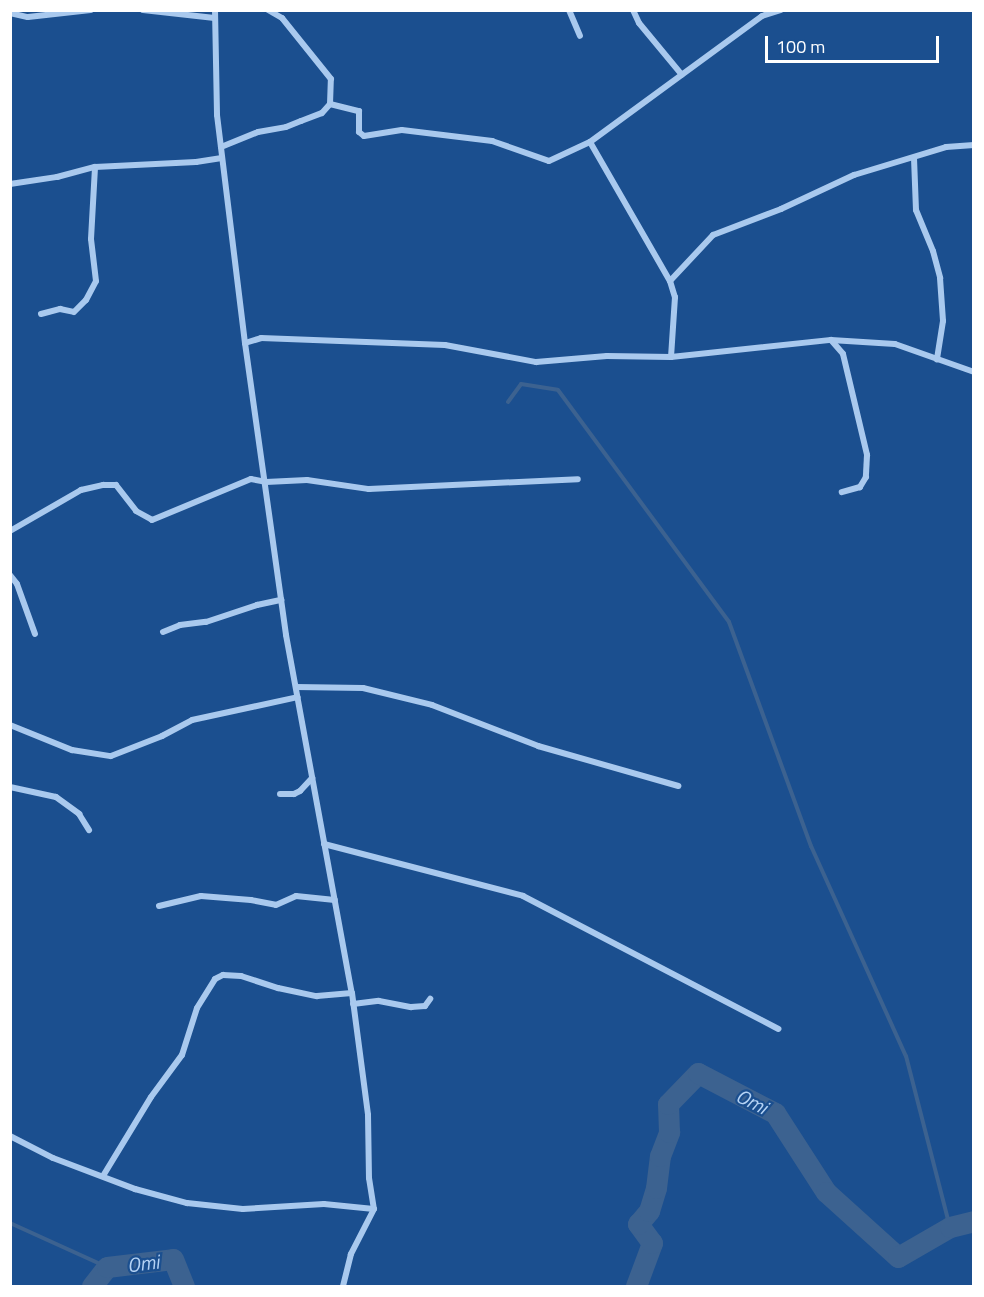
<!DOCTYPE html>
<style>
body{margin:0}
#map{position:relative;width:984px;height:1297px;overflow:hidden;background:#1b4f8f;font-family:"Titillium Web",sans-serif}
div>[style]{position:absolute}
.stream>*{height:4px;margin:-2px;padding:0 2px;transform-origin:2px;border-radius:2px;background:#3c6290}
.river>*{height:21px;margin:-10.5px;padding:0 10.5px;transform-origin:10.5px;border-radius:10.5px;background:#3c6290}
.minor>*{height:6px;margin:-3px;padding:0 3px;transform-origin:3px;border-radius:3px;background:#a9c9ee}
span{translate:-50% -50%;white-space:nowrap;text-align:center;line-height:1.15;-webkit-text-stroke:4.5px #1b4f8f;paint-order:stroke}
.water-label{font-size:20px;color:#b5d3f5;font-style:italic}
.frame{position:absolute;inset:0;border:12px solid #fff;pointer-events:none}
.scale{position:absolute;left:765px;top:36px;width:174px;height:27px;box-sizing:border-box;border:3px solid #fff;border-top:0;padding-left:8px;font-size:18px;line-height:21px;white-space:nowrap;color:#fff;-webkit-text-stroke:4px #1b4f8f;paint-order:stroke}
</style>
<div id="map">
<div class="stream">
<i style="left:508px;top:402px;width:22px;rotate:-54deg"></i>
<i style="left:521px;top:384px;width:37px;rotate:9deg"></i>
<i style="left:558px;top:390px;width:288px;rotate:53.6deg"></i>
<i style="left:729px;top:622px;width:239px;rotate:69.9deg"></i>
<i style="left:811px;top:846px;width:230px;rotate:65.7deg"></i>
<i style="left:906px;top:1056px;width:177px;rotate:75.6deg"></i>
<i style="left:10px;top:1223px;width:107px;rotate:24.4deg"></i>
</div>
<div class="river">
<i style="left:92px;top:1286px;width:24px;rotate:-52deg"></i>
<i style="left:107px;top:1267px;width:66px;rotate:-6.9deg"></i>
<i style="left:173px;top:1259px;width:29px;rotate:68deg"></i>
<i style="left:636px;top:1286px;width:46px;rotate:-69.6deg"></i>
<i style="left:652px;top:1243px;width:24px;rotate:-126deg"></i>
<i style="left:638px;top:1224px;width:17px;rotate:-50deg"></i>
<i style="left:649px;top:1211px;width:24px;rotate:-73deg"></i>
<i style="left:656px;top:1188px;width:32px;rotate:-83deg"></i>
<i style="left:660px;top:1156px;width:26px;rotate:-69deg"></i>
<i style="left:669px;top:1132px;width:28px;rotate:-92deg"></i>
<i style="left:668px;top:1104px;width:43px;rotate:-45.9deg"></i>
<i style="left:698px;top:1073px;width:87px;rotate:27.5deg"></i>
<i style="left:775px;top:1113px;width:94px;rotate:57.2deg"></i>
<i style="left:826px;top:1192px;width:97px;rotate:42.1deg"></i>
<i style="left:898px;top:1257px;width:60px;rotate:-30deg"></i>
<i style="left:950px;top:1227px;width:25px;rotate:-14deg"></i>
</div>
<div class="minor">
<i style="left:143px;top:10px;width:72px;rotate:6.3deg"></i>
<i style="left:215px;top:10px;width:105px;rotate:88.9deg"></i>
<i style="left:217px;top:115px;width:230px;rotate:83deg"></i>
<i style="left:245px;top:343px;width:295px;rotate:82deg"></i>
<i style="left:286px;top:635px;width:364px;rotate:79.6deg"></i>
<i style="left:352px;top:993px;width:123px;rotate:82.5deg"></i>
<i style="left:368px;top:1115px;width:63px;rotate:89.1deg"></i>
<i style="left:369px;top:1178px;width:31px;rotate:81deg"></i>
<i style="left:374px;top:1209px;width:51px;rotate:117.1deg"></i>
<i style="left:351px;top:1254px;width:33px;rotate:104deg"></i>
<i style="left:569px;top:10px;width:28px;rotate:67deg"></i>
<i style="left:633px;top:10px;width:14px;rotate:65deg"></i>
<i style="left:639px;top:23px;width:67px;rotate:50.4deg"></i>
<i style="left:10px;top:13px;width:18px;rotate:13deg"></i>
<i style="left:28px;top:17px;width:63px;rotate:-6.3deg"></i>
<i style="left:330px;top:104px;width:30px;rotate:14deg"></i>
<i style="left:359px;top:111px;width:21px;rotate:90deg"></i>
<i style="left:359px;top:132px;width:6px;rotate:39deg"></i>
<i style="left:364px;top:136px;width:38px;rotate:-9deg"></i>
<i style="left:402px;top:130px;width:91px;rotate:7deg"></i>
<i style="left:492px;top:141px;width:60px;rotate:19.3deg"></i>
<i style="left:549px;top:161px;width:45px;rotate:-24.9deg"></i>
<i style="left:590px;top:142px;width:213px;rotate:-36.2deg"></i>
<i style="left:762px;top:16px;width:20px;rotate:-18deg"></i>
<i style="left:590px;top:142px;width:160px;rotate:60.1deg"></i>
<i style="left:670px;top:281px;width:17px;rotate:73deg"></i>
<i style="left:675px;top:297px;width:60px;rotate:93.8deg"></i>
<i style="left:221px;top:147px;width:40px;rotate:-22deg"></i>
<i style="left:258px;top:132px;width:28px;rotate:-10deg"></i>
<i style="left:286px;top:127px;width:16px;rotate:-22deg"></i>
<i style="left:301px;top:121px;width:22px;rotate:-21deg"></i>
<i style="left:322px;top:113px;width:12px;rotate:-48deg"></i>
<i style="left:330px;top:104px;width:25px;rotate:-88deg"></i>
<i style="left:331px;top:79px;width:78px;rotate:-128.8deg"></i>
<i style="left:282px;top:18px;width:16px;rotate:-150deg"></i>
<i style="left:914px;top:158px;width:52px;rotate:87.8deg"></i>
<i style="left:916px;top:210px;width:44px;rotate:67.5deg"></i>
<i style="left:933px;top:251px;width:28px;rotate:75deg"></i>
<i style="left:940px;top:278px;width:43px;rotate:86deg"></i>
<i style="left:943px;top:321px;width:39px;rotate:99deg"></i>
<i style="left:10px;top:184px;width:48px;rotate:-8.5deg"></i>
<i style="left:57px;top:177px;width:39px;rotate:-15deg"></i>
<i style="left:95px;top:167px;width:101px;rotate:-2.8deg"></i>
<i style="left:196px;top:162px;width:26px;rotate:-9deg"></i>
<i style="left:670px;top:281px;width:63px;rotate:-46.9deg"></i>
<i style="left:713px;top:235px;width:73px;rotate:-20.9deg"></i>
<i style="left:781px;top:209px;width:81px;rotate:-25deg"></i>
<i style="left:854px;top:175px;width:96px;rotate:-16.9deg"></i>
<i style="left:946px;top:147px;width:28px;rotate:-4deg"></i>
<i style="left:41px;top:314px;width:20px;rotate:-15deg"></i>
<i style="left:60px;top:309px;width:14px;rotate:12deg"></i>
<i style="left:74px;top:312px;width:17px;rotate:-45deg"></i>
<i style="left:86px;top:300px;width:21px;rotate:-62deg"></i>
<i style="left:96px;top:281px;width:42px;rotate:-96.8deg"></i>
<i style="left:91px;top:239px;width:72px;rotate:-86.8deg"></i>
<i style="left:831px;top:340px;width:18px;rotate:49deg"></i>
<i style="left:843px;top:354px;width:104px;rotate:76.6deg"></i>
<i style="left:867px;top:455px;width:22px;rotate:93deg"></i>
<i style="left:866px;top:477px;width:12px;rotate:121deg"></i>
<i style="left:860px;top:487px;width:19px;rotate:164deg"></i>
<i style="left:245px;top:343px;width:17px;rotate:-17deg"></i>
<i style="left:261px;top:338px;width:184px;rotate:2.2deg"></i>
<i style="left:445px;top:345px;width:93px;rotate:10.6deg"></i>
<i style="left:536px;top:362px;width:71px;rotate:-4.8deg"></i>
<i style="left:607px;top:356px;width:64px;rotate:0.9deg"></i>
<i style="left:671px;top:357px;width:161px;rotate:-6.1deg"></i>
<i style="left:831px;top:340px;width:64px;rotate:3.6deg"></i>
<i style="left:895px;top:344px;width:84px;rotate:19.5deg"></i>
<i style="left:10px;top:531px;width:82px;rotate:-30deg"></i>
<i style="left:81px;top:490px;width:23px;rotate:-13deg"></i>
<i style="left:103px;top:485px;width:13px"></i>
<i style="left:116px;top:485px;width:33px;rotate:52deg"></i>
<i style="left:136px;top:511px;width:18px;rotate:29deg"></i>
<i style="left:152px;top:520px;width:107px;rotate:-22.5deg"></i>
<i style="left:251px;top:479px;width:15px;rotate:11deg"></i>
<i style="left:266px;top:482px;width:41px;rotate:-2.8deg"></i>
<i style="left:307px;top:480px;width:63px;rotate:8.3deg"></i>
<i style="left:369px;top:489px;width:209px;rotate:-2.7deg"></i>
<i style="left:10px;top:575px;width:11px;rotate:52deg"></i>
<i style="left:17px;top:584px;width:53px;rotate:70.2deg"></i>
<i style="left:163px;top:632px;width:18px;rotate:-22deg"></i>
<i style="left:180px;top:625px;width:26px;rotate:-7deg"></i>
<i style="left:206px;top:622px;width:54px;rotate:-18.4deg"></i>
<i style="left:257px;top:605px;width:25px;rotate:-12deg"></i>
<i style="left:296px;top:687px;width:67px;rotate:0.9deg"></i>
<i style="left:363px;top:688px;width:71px;rotate:13.8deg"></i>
<i style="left:432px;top:705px;width:114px;rotate:21.1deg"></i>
<i style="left:538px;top:746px;width:146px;rotate:15.9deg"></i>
<i style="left:10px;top:725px;width:67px;rotate:22deg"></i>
<i style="left:72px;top:750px;width:39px;rotate:9deg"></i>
<i style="left:111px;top:756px;width:55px;rotate:-21.4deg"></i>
<i style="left:162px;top:736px;width:34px;rotate:-28deg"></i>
<i style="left:192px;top:720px;width:108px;rotate:-12.2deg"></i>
<i style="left:10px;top:787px;width:47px;rotate:12.3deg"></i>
<i style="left:56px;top:797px;width:29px;rotate:36deg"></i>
<i style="left:79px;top:814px;width:19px;rotate:58deg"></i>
<i style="left:280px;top:794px;width:14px"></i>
<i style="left:294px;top:794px;width:7px;rotate:-27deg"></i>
<i style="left:300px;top:791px;width:18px;rotate:-47deg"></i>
<i style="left:324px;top:844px;width:206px;rotate:14.6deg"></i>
<i style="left:523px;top:896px;width:288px;rotate:27.5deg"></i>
<i style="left:159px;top:906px;width:43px;rotate:-13.4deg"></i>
<i style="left:201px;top:896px;width:50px;rotate:4.6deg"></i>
<i style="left:251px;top:900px;width:25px;rotate:11deg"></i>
<i style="left:276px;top:905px;width:22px;rotate:-24deg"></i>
<i style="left:296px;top:896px;width:39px;rotate:6deg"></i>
<i style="left:353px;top:1004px;width:26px;rotate:-7deg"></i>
<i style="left:379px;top:1001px;width:33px;rotate:11deg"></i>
<i style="left:411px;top:1007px;width:14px;rotate:-4deg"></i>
<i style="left:425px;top:1006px;width:9px;rotate:-54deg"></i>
<i style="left:10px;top:1136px;width:48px;rotate:27.1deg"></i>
<i style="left:53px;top:1158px;width:88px;rotate:20.7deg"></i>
<i style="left:135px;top:1189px;width:54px;rotate:15.1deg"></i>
<i style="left:187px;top:1203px;width:56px;rotate:6.1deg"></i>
<i style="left:243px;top:1209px;width:81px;rotate:-3.5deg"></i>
<i style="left:324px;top:1204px;width:50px;rotate:5.7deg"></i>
<i style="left:103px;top:1176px;width:92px;rotate:-58.7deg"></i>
<i style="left:151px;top:1097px;width:52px;rotate:-53.6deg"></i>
<i style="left:182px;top:1055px;width:49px;rotate:-72.3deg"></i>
<i style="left:197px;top:1008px;width:34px;rotate:-58deg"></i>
<i style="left:215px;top:979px;width:9px;rotate:-27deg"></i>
<i style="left:223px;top:975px;width:18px;rotate:3deg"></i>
<i style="left:241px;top:976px;width:39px;rotate:18deg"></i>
<i style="left:278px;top:988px;width:40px;rotate:12deg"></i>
<i style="left:317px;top:996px;width:35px;rotate:-5deg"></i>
</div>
<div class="water-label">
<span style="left:752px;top:1101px;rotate:27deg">Omi</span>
<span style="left:143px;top:1263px;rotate:-7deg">Omi</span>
</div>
<div class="frame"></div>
<div class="scale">100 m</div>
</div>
